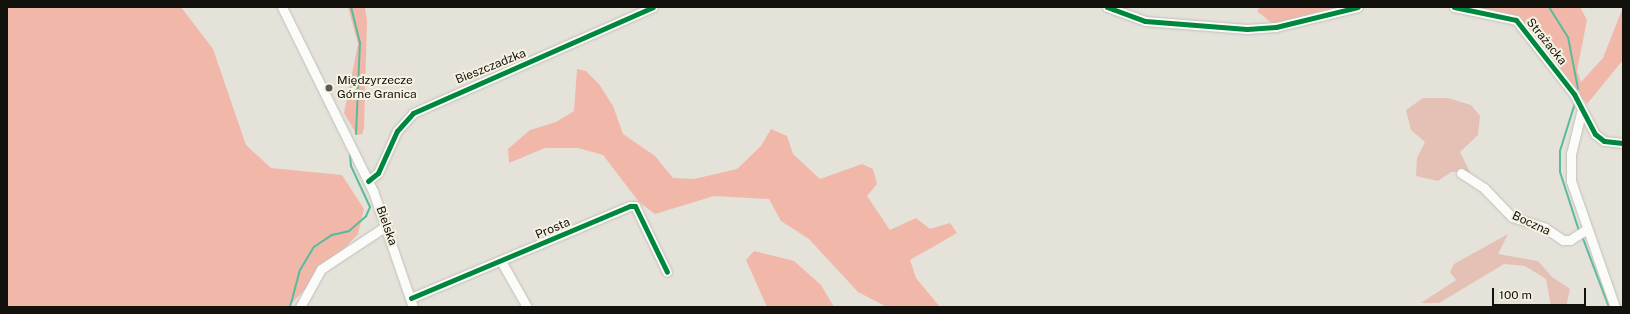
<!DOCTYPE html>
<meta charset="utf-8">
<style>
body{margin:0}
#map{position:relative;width:1630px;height:314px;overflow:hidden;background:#e4e2d9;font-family:"Public Sans",sans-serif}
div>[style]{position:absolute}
.green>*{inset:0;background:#e5c0b5}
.forest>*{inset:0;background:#f1b8aa}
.stream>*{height:2px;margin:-1px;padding:0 1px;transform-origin:1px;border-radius:1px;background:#57bb9c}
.roads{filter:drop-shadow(0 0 1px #c1c0b9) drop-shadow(0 0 1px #c1c0b9)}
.minor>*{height:9px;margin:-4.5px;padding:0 4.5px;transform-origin:4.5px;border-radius:4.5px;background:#fbfbf9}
.cycleway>*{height:5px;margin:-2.5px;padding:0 2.5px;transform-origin:2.5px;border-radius:2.5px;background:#00873e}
.dots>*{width:11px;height:11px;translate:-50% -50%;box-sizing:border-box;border:2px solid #f5f2e2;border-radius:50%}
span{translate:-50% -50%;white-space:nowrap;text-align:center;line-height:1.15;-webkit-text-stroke:4px #f5f2e2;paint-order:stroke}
.street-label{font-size:12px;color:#12110c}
.poi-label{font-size:12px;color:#12110c}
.left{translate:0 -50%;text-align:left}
.frame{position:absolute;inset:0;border:8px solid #12110c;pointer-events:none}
.scale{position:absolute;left:1492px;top:288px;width:94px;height:18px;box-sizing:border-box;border:2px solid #12110c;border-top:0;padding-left:5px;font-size:12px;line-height:14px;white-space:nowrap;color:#12110c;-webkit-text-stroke:3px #f5f2e2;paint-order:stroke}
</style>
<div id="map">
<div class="green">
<i style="clip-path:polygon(1423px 98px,1448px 98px,1471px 105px,1480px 116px,1478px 135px,1460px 152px,1470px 172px,1451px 172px,1438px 181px,1416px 176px,1417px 158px,1425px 142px,1411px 130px,1406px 110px)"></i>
<i style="clip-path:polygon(1508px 234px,1498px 254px,1538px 261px,1552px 277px,1570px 289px,1566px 307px,1551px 307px,1546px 279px,1525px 266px,1504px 264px,1439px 303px,1421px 303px,1456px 280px,1450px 272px,1454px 264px)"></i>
</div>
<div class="forest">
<i style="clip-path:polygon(7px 7px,181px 7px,213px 49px,246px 145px,271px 168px,342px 175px,364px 209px,358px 234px,288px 307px,7px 307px)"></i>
<i style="clip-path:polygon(348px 7px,365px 7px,367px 21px,364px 128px,362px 134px,357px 135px,344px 113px,358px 44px)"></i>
<i style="clip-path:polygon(1260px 7px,1337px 7px,1273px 24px,1257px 11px)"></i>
<i style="clip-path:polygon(1462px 7px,1580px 7px,1587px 20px,1577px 71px,1581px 82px,1603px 58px,1623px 7px,1623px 60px,1587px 104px,1517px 18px)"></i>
<i style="clip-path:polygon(577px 69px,586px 71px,599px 84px,613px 106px,623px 134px,655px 156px,673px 178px,694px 179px,737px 169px,761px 146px,771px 129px,787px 136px,793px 154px,820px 179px,862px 164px,873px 169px,877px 184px,867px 196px,890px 230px,916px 218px,930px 229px,950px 223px,957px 233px,910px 260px,916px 278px,940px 307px,887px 307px,858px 292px,809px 239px,781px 221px,769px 199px,714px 196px,655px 214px,639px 202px,603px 155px,578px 148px,545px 148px,509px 163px,508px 149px,530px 130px,556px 122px,574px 111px)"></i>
<i style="clip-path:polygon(754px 251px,794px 261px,821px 285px,834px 307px,767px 307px,746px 260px)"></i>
</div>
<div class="stream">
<i style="left:351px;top:7px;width:36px;rotate:76deg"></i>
<i style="left:360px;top:42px;width:92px;rotate:92.5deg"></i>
<i style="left:1549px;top:7px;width:36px;rotate:58deg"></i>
<i style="left:1568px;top:37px;width:53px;rotate:79.1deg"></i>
<i style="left:1575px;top:103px;width:50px;rotate:107.4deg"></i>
<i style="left:1560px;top:151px;width:21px;rotate:90deg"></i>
<i style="left:1560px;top:172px;width:62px;rotate:72.1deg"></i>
<i style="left:1582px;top:236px;width:76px;rotate:69.2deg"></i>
<i style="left:290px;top:307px;width:38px;rotate:-75deg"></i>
<i style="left:300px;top:270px;width:27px;rotate:-59deg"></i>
<i style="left:314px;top:247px;width:22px;rotate:-34deg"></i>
<i style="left:332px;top:235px;width:17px;rotate:-13deg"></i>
<i style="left:349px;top:231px;width:23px;rotate:-41deg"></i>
<i style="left:366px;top:216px;width:10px;rotate:-66deg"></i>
<i style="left:370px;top:207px;width:45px;rotate:-114.9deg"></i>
<i style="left:351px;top:166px;width:12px;rotate:-95deg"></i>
</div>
<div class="roads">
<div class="minor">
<i style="left:282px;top:7px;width:205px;rotate:63.7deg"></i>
<i style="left:373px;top:191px;width:123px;rotate:71deg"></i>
<i style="left:1107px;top:7px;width:40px;rotate:20.2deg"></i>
<i style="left:1145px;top:21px;width:102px;rotate:4.5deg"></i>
<i style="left:1247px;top:29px;width:29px;rotate:-4deg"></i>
<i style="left:1276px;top:27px;width:84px;rotate:-13.7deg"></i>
<i style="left:1454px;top:7px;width:63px;rotate:11.8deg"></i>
<i style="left:1516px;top:20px;width:94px;rotate:51.9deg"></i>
<i style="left:1574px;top:94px;width:45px;rotate:62.3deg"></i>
<i style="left:1595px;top:134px;width:11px;rotate:38deg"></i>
<i style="left:1604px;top:141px;width:19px;rotate:6deg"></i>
<i style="left:1582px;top:109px;width:46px;rotate:103.7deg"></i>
<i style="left:1571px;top:154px;width:27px;rotate:90deg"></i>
<i style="left:1571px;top:181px;width:133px;rotate:70.8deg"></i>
<i style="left:1461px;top:173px;width:27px;rotate:33deg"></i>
<i style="left:1484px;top:188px;width:40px;rotate:46deg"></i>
<i style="left:1512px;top:217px;width:35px;rotate:18deg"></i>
<i style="left:1545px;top:228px;width:22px;rotate:34deg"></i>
<i style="left:1563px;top:240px;width:7px"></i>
<i style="left:1570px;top:240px;width:20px;rotate:-33deg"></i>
<i style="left:368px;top:181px;width:13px;rotate:-39deg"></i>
<i style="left:378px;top:173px;width:46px;rotate:-65.7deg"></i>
<i style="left:397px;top:131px;width:24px;rotate:-48deg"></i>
<i style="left:413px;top:113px;width:262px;rotate:-23.8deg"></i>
<i style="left:501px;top:261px;width:53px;rotate:60.5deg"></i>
<i style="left:411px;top:298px;width:238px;rotate:-22.8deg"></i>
<i style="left:630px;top:206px;width:5px"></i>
<i style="left:635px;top:206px;width:73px;rotate:64.1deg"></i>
<i style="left:300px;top:307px;width:43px;rotate:-61.1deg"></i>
<i style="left:321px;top:269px;width:78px;rotate:-33.5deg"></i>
</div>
</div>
<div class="cycleway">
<i style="left:1107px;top:7px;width:40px;rotate:20.2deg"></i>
<i style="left:1145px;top:21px;width:102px;rotate:4.5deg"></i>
<i style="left:1247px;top:29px;width:29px;rotate:-4deg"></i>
<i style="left:1276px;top:27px;width:84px;rotate:-13.7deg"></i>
<i style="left:1454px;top:7px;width:63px;rotate:11.8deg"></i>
<i style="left:1516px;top:20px;width:94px;rotate:51.9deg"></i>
<i style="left:1574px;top:94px;width:45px;rotate:62.3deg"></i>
<i style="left:1595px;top:134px;width:11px;rotate:38deg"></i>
<i style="left:1604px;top:141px;width:19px;rotate:6deg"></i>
<i style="left:368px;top:181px;width:13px;rotate:-39deg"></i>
<i style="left:378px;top:173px;width:46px;rotate:-65.7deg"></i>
<i style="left:397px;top:131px;width:24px;rotate:-48deg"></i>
<i style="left:413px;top:113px;width:262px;rotate:-23.8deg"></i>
<i style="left:411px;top:298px;width:238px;rotate:-22.8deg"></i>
<i style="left:630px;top:206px;width:5px"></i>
<i style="left:635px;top:206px;width:73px;rotate:64.1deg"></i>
</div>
<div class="dots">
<i style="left:329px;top:88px;background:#5c5a54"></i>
</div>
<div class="street-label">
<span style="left:1546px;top:42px;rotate:51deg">Strażacka</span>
<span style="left:491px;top:67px;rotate:-22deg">Bieszczadzka</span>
<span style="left:1531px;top:224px;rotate:25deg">Boczna</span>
<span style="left:386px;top:226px;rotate:70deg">Bielska</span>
<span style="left:553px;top:229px;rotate:-23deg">Prosta</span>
</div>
<div class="poi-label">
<span class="left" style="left:337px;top:88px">Międzyrzecze<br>Górne Granica</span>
</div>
<div class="frame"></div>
<div class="scale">100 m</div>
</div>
